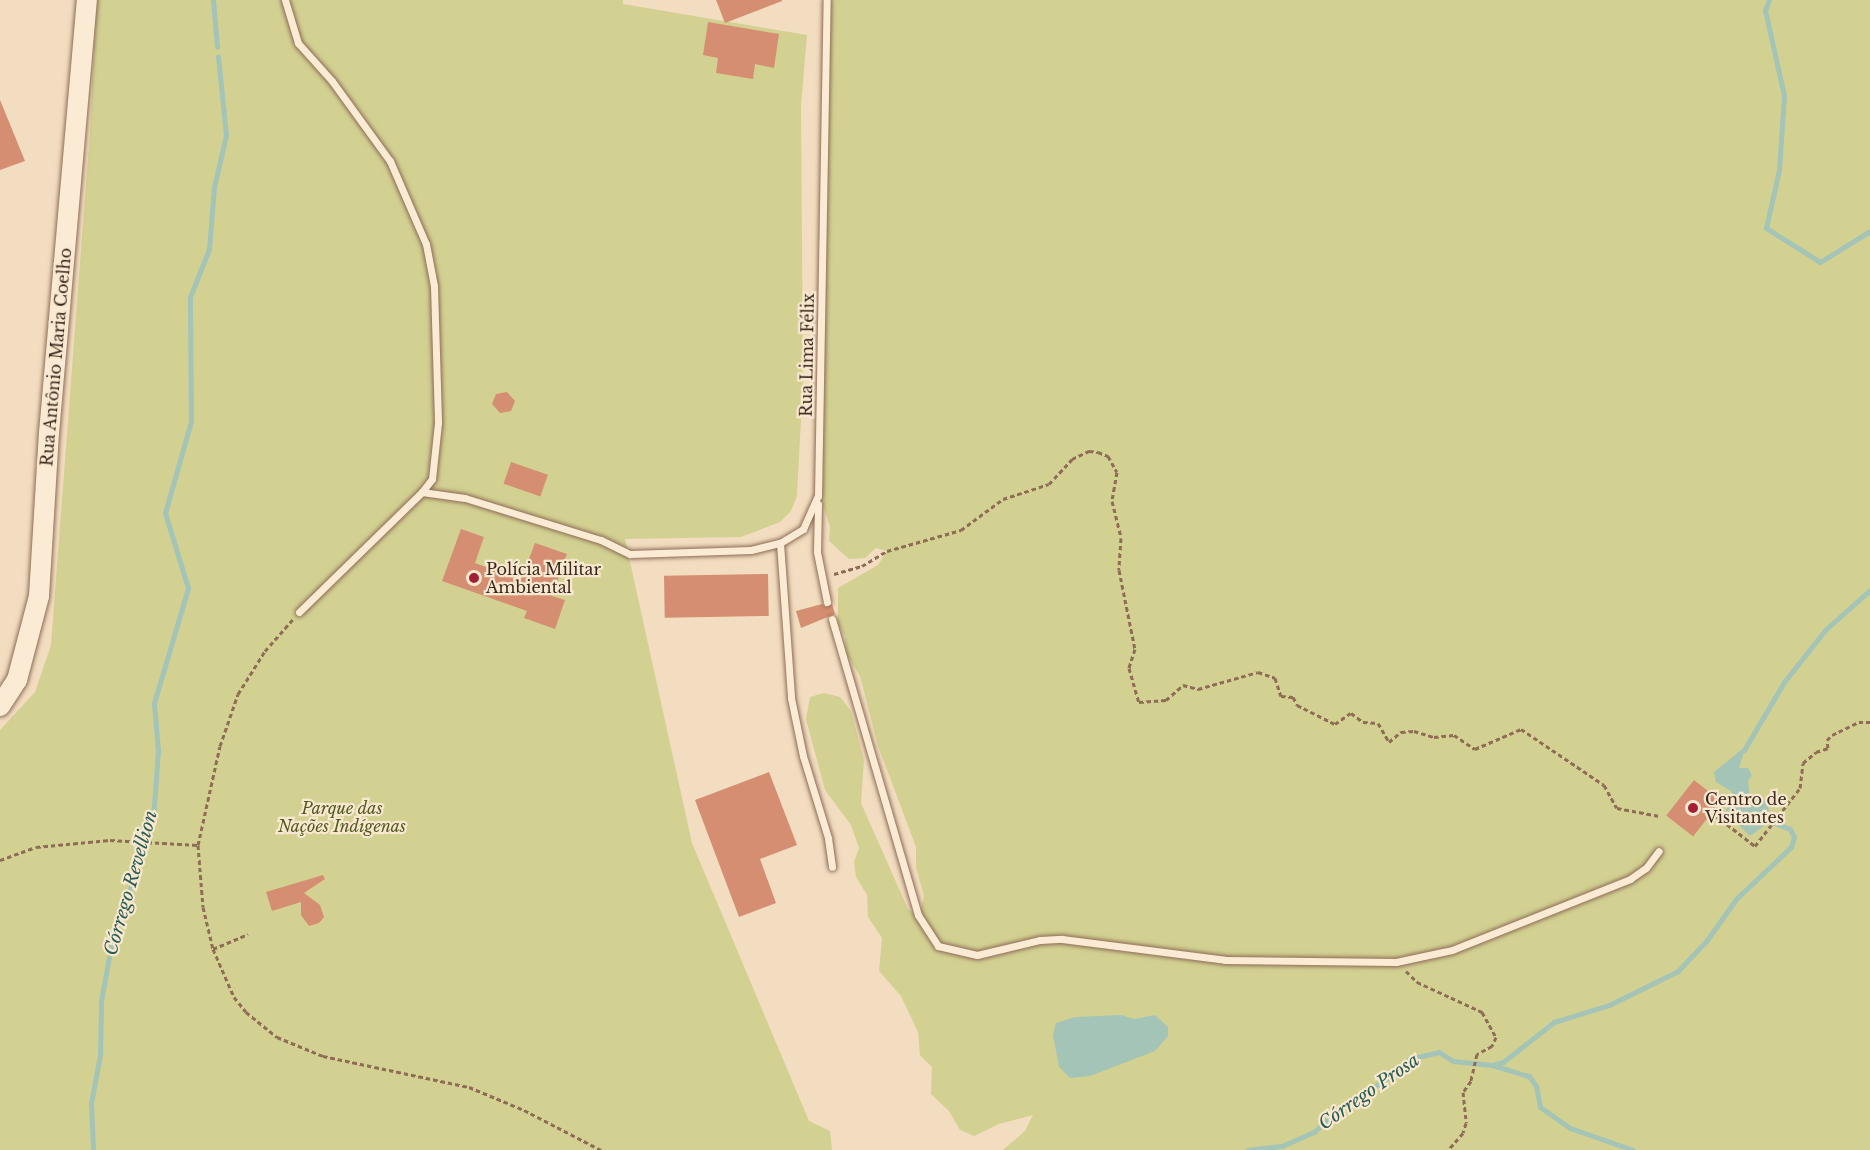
<!DOCTYPE html>
<meta charset="utf-8">
<style>
body{margin:0}
#map{position:relative;width:1870px;height:1150px;overflow:hidden;background:#f2ddc0;font-family:"Libre Baskerville",serif}
div>[style]{position:absolute}
.green>*{inset:0;background:#d2d192}
.water>*{inset:0;background:#a3c4b6}
.stream>*{height:5px;margin:-2.5px;padding:0 2.5px;transform-origin:2.5px;border-radius:2.5px;background:#a3c4b6}
.building>*{inset:0;background:#d58e71;transform-origin:0 0}
.path>*{height:3px;margin-top:-1.5px;transform-origin:0;background:repeating-linear-gradient(90deg,#8e6c56 0 4.5px,transparent 0 7.5px)}
.roads{filter:drop-shadow(0 0 2px #8e6c56) drop-shadow(0 0 2px #8e6c56)}
.lane>*{height:7px;margin:-3.5px;padding:0 3.5px;transform-origin:3.5px;border-radius:3.5px;background:#fcebd4}
.secondary>*{height:20px;margin:-10px;padding:0 10px;transform-origin:10px;border-radius:10px;background:#fcebd4}
.dots>*{width:16px;height:16px;translate:-50% -50%;box-sizing:border-box;border:3px solid #f9e8d0;border-radius:50%}
span{translate:-50% -50%;white-space:nowrap;text-align:center;line-height:1.15;-webkit-text-stroke:4.5px #f9e8d0;paint-order:stroke}
.street-label{font-size:16px;color:#3b271c}
.poi-label{font-size:16px;color:#3b271c}
.left{translate:0 -50%;text-align:left}
.park-label{font-size:16px;color:#535a20;font-style:italic}
.water-label{font-size:18px;color:#295d53;font-style:italic}
</style>
<div id="map">
<div class="green">
<i style="clip-path:polygon(96px 0,623px 0,623px 4px,807px 35px,801px 106px,803px 381px,797px 496px,791px 511px,780px 522px,741px 537px,625px 539px,692px 843px,809px 1121px,830px 1131px,832px 1150px,0 1150px,0 730px,35px 692px,51px 645px,90px 131px)"></i>
<i style="clip-path:polygon(830px 0,1870px 0,1870px 1150px,1003px 1150px,1025px 1131px,1033px 1115px,999px 1124px,974px 1136px,960px 1130px,949px 1111px,931px 1094px,932px 1067px,920px 1055px,918px 1032px,901px 996px,879px 971px,882px 938px,868px 917px,867px 895px,856px 877px,854px 862px,859px 848px,851px 825px,825px 790px,806px 719px,810px 697px,824px 693px,840px 697px,851px 711px,864px 760px,861px 803px,908px 909px,919px 918px,924px 896px,916px 867px,916px 847px,878px 746px,860px 676px,846px 654px,845px 636px,838px 624px,838px 588px,878px 565px,887px 551px,876px 548px,865px 558px,849px 559px,829px 541px,830px 527px,820px 496px)"></i>
</div>
<div class="water">
<i style="clip-path:polygon(1746px 746px,1739px 768px,1748px 768px,1752px 775px,1748px 781px,1750px 798px,1766px 801px,1772px 820px,1750px 836px,1725px 812px,1732px 800px,1731px 791px,1716px 782px,1714px 772px)"></i>
<i style="clip-path:polygon(1121px 1015px,1134px 1019px,1155px 1015px,1168px 1027px,1168px 1036px,1155px 1051px,1090px 1076px,1070px 1078px,1059px 1067px,1053px 1035px,1056px 1023px,1076px 1017px)"></i>
</div>
<div class="stream">
<i style="left:213px;top:0;width:47px;rotate:85.1deg"></i>
<i style="left:1769px;top:0;width:11px;rotate:112deg"></i>
<i style="left:1765px;top:10px;width:88px;rotate:77.5deg"></i>
<i style="left:1784px;top:96px;width:74px;rotate:93.9deg"></i>
<i style="left:1779px;top:170px;width:59px;rotate:102.6deg"></i>
<i style="left:1766px;top:228px;width:64px;rotate:32.2deg"></i>
<i style="left:1820px;top:262px;width:59px;rotate:-31.8deg"></i>
<i style="left:1744px;top:750px;width:79px;rotate:-59.5deg"></i>
<i style="left:1784px;top:682px;width:66px;rotate:-51.7deg"></i>
<i style="left:1825px;top:630px;width:60px;rotate:-41.6deg"></i>
<i style="left:1492px;top:1065px;width:11px;rotate:-15deg"></i>
<i style="left:1503px;top:1062px;width:65px;rotate:-38.1deg"></i>
<i style="left:1554px;top:1022px;width:58px;rotate:-17.2deg"></i>
<i style="left:1609px;top:1005px;width:77px;rotate:-26.2deg"></i>
<i style="left:1678px;top:971px;width:42px;rotate:-46.9deg"></i>
<i style="left:1707px;top:940px;width:50px;rotate:-54.7deg"></i>
<i style="left:1736px;top:899px;width:76px;rotate:-43.4deg"></i>
<i style="left:1791px;top:847px;width:10px;rotate:-73deg"></i>
<i style="left:1794px;top:837px;width:9px;rotate:-117deg"></i>
<i style="left:1790px;top:829px;width:26px;rotate:-159deg"></i>
<i style="left:93px;top:1150px;width:47px;rotate:-92.4deg"></i>
<i style="left:91px;top:1103px;width:49px;rotate:-79.4deg"></i>
<i style="left:100px;top:1055px;width:54px;rotate:-88.9deg"></i>
<i style="left:101px;top:1001px;width:56px;rotate:-79.7deg"></i>
<i style="left:111px;top:946px;width:133px;rotate:-71.6deg"></i>
<i style="left:153px;top:820px;width:69px;rotate:-85.9deg"></i>
<i style="left:158px;top:751px;width:48px;rotate:-94.8deg"></i>
<i style="left:154px;top:703px;width:120px;rotate:-73.5deg"></i>
<i style="left:188px;top:588px;width:78px;rotate:-107deg"></i>
<i style="left:165px;top:513px;width:96px;rotate:-74.2deg"></i>
<i style="left:191px;top:421px;width:124px;rotate:-90.5deg"></i>
<i style="left:190px;top:297px;width:52px;rotate:-68.4deg"></i>
<i style="left:209px;top:249px;width:62px;rotate:-85.4deg"></i>
<i style="left:214px;top:187px;width:53px;rotate:-77deg"></i>
<i style="left:226px;top:135px;width:79px;rotate:-95.8deg"></i>
<i style="left:1248px;top:1150px;width:34px;rotate:-7deg"></i>
<i style="left:1282px;top:1146px;width:35px;rotate:-24deg"></i>
<i style="left:1314px;top:1132px;width:34px;rotate:-43deg"></i>
<i style="left:1339px;top:1109px;width:69px;rotate:-32.5deg"></i>
<i style="left:1397px;top:1072px;width:18px;rotate:-47deg"></i>
<i style="left:1409px;top:1059px;width:31px;rotate:-13deg"></i>
<i style="left:1439px;top:1052px;width:17px;rotate:33deg"></i>
<i style="left:1453px;top:1061px;width:39px;rotate:6deg"></i>
<i style="left:1492px;top:1065px;width:39px;rotate:17deg"></i>
<i style="left:1529px;top:1076px;width:12px;rotate:55deg"></i>
<i style="left:1536px;top:1086px;width:21px;rotate:79deg"></i>
<i style="left:1540px;top:1107px;width:37px;rotate:35deg"></i>
<i style="left:1570px;top:1128px;width:67px;rotate:19.2deg"></i>
</div>
<div class="building">
<i style="clip-path:polygon(716px 0,782px 0,782px 1px,725px 23px)"></i>
<i style="clip-path:polygon(708px 22px,779px 34px,774px 68px,755px 64px,753px 79px,716px 73px,718px 58px,703px 55px)"></i>
<i style="clip-path:polygon(0 100px,25px 161px,0 170px)"></i>
<i style="clip-path:polygon(507px 392px,515px 401px,511px 411px,500px 413px,492px 404px,496px 394px)"></i>
<i style="left:511px;top:462px;width:39px;height:23px;rotate:19deg"></i>
<i style="clip-path:polygon(461px 529px,484px 537px,475px 563px,521px 580px,535px 543px,567px 554px,552px 596px,565px 600px,555px 629px,524px 618px,527px 611px,442px 581px)"></i>
<i style="left:768px;top:574px;width:42px;height:104px;rotate:89deg"></i>
<i style="clip-path:polygon(822px 604px,826px 607px,832px 604px,835px 614px,801px 628px,796px 611px)"></i>
<i style="clip-path:polygon(769px 772px,797px 845px,760px 859px,776px 903px,739px 917px,695px 800px)"></i>
<i style="left:1694px;top:780px;width:34px;height:45px;rotate:38deg"></i>
<i style="clip-path:polygon(323px 875px,325px 879px,304px 893px,320px 905px,324px 917px,319px 923px,309px 926px,301px 915px,301px 902px,272px 911px,266px 892px)"></i>
</div>
<div class="path">
<i style="left:834px;top:574px;width:29px;rotate:-16deg"></i>
<i style="left:862px;top:566px;width:29px;rotate:-31deg"></i>
<i style="left:887px;top:551px;width:77px;rotate:-15.8deg"></i>
<i style="left:961px;top:530px;width:52px;rotate:-36.4deg"></i>
<i style="left:1003px;top:499px;width:48px;rotate:-18.1deg"></i>
<i style="left:1049px;top:484px;width:34px;rotate:-47deg"></i>
<i style="left:1072px;top:459px;width:19px;rotate:-25deg"></i>
<i style="left:1089px;top:451px;width:9px;rotate:6deg"></i>
<i style="left:1098px;top:452px;width:11px;rotate:22deg"></i>
<i style="left:1108px;top:456px;width:18px;rotate:61deg"></i>
<i style="left:1117px;top:472px;width:29px;rotate:100deg"></i>
<i style="left:1112px;top:501px;width:38px;rotate:76deg"></i>
<i style="left:1121px;top:538px;width:32px;rotate:94deg"></i>
<i style="left:1119px;top:570px;width:81px;rotate:78.6deg"></i>
<i style="left:1135px;top:649px;width:20px;rotate:108deg"></i>
<i style="left:1129px;top:668px;width:35px;rotate:74deg"></i>
<i style="left:1139px;top:702px;width:27px;rotate:-4deg"></i>
<i style="left:1166px;top:700px;width:23px;rotate:-41deg"></i>
<i style="left:1183px;top:685px;width:16px;rotate:15deg"></i>
<i style="left:1198px;top:689px;width:62px;rotate:-15.8deg"></i>
<i style="left:1258px;top:672px;width:18px;rotate:19deg"></i>
<i style="left:1275px;top:678px;width:19px;rotate:72deg"></i>
<i style="left:1281px;top:696px;width:12px;rotate:5deg"></i>
<i style="left:1293px;top:697px;width:9px;rotate:63deg"></i>
<i style="left:1297px;top:705px;width:42px;rotate:26.6deg"></i>
<i style="left:1335px;top:724px;width:19px;rotate:-35deg"></i>
<i style="left:1351px;top:713px;width:15px;rotate:37deg"></i>
<i style="left:1363px;top:722px;width:15px;rotate:4deg"></i>
<i style="left:1378px;top:723px;width:22px;rotate:60deg"></i>
<i style="left:1389px;top:742px;width:16px;rotate:-40deg"></i>
<i style="left:1401px;top:732px;width:13px;rotate:-4deg"></i>
<i style="left:1414px;top:731px;width:21px;rotate:17deg"></i>
<i style="left:1434px;top:737px;width:20px;rotate:-6deg"></i>
<i style="left:1454px;top:735px;width:25px;rotate:34deg"></i>
<i style="left:1475px;top:749px;width:50px;rotate:-23.5deg"></i>
<i style="left:1521px;top:729px;width:100px;rotate:34deg"></i>
<i style="left:1604px;top:785px;width:26px;rotate:61deg"></i>
<i style="left:1617px;top:808px;width:43px;rotate:10.8deg"></i>
<i style="left:1715px;top:815px;width:51px;rotate:37.8deg"></i>
<i style="left:1755px;top:846px;width:73px;rotate:-52.2deg"></i>
<i style="left:1800px;top:788px;width:25px;rotate:-83deg"></i>
<i style="left:1803px;top:763px;width:17px;rotate:-40deg"></i>
<i style="left:1816px;top:752px;width:13px;rotate:-18deg"></i>
<i style="left:1828px;top:748px;width:8px;rotate:-97deg"></i>
<i style="left:1827px;top:740px;width:7px;rotate:-45deg"></i>
<i style="left:1832px;top:735px;width:30px;rotate:-26deg"></i>
<i style="left:1859px;top:722px;width:11px"></i>
<i style="left:198px;top:845px;width:101px;rotate:-77.5deg"></i>
<i style="left:220px;top:746px;width:55px;rotate:-70.9deg"></i>
<i style="left:238px;top:694px;width:51px;rotate:-57.9deg"></i>
<i style="left:265px;top:651px;width:43px;rotate:-48.8deg"></i>
<i style="left:0;top:860px;width:38px;rotate:-20deg"></i>
<i style="left:36px;top:847px;width:74px;rotate:-5.4deg"></i>
<i style="left:110px;top:840px;width:88px;rotate:3.3deg"></i>
<i style="left:198px;top:845px;width:62px;rotate:85.4deg"></i>
<i style="left:203px;top:907px;width:43px;rotate:76.6deg"></i>
<i style="left:213px;top:949px;width:52px;rotate:66.4deg"></i>
<i style="left:234px;top:997px;width:19px;rotate:51deg"></i>
<i style="left:246px;top:1012px;width:40px;rotate:39deg"></i>
<i style="left:277px;top:1037px;width:50px;rotate:22.4deg"></i>
<i style="left:323px;top:1056px;width:149px;rotate:12deg"></i>
<i style="left:469px;top:1087px;width:60px;rotate:22.7deg"></i>
<i style="left:524px;top:1110px;width:87px;rotate:27.5deg"></i>
<i style="left:213px;top:949px;width:38px;rotate:-23deg"></i>
<i style="left:1406px;top:971px;width:16px;rotate:45deg"></i>
<i style="left:1417px;top:982px;width:72px;rotate:24.8deg"></i>
<i style="left:1482px;top:1012px;width:29px;rotate:61deg"></i>
<i style="left:1496px;top:1037px;width:10px;rotate:114deg"></i>
<i style="left:1492px;top:1046px;width:17px;rotate:152deg"></i>
<i style="left:1477px;top:1054px;width:28px;rotate:103deg"></i>
<i style="left:1471px;top:1081px;width:14px;rotate:126deg"></i>
<i style="left:1463px;top:1092px;width:31px;rotate:84deg"></i>
<i style="left:1466px;top:1123px;width:10px;rotate:107deg"></i>
<i style="left:1463px;top:1133px;width:23px;rotate:131deg"></i>
</div>
<div class="roads">
<div class="lane">
<i style="left:285px;top:0;width:45px;rotate:73.2deg"></i>
<i style="left:298px;top:43px;width:51px;rotate:48.2deg"></i>
<i style="left:332px;top:81px;width:99px;rotate:54.1deg"></i>
<i style="left:390px;top:161px;width:90px;rotate:66.6deg"></i>
<i style="left:426px;top:244px;width:43px;rotate:79.2deg"></i>
<i style="left:434px;top:286px;width:137px;rotate:88.3deg"></i>
<i style="left:438px;top:423px;width:56px;rotate:96.1deg"></i>
<i style="left:432px;top:479px;width:16px;rotate:128deg"></i>
<i style="left:818px;top:504px;width:48px;rotate:91.2deg"></i>
<i style="left:817px;top:552px;width:51px;rotate:78.7deg"></i>
<i style="left:780px;top:543px;width:155px;rotate:85.9deg"></i>
<i style="left:791px;top:698px;width:59px;rotate:78.3deg"></i>
<i style="left:803px;top:756px;width:86px;rotate:73deg"></i>
<i style="left:828px;top:838px;width:29px;rotate:82deg"></i>
<i style="left:299px;top:612px;width:172px;rotate:-44.3deg"></i>
<i style="left:422px;top:492px;width:43px;rotate:7.9deg"></i>
<i style="left:465px;top:498px;width:142px;rotate:17.2deg"></i>
<i style="left:601px;top:540px;width:32px;rotate:26deg"></i>
<i style="left:630px;top:554px;width:121px;rotate:-1.9deg"></i>
<i style="left:751px;top:550px;width:30px;rotate:-14deg"></i>
<i style="left:780px;top:543px;width:27px;rotate:-31deg"></i>
<i style="left:803px;top:529px;width:36px;rotate:-66deg"></i>
<i style="left:818px;top:496px;width:496px;rotate:-89deg"></i>
<i style="left:832px;top:619px;width:308px;rotate:73.8deg"></i>
<i style="left:918px;top:915px;width:37px;rotate:57deg"></i>
<i style="left:938px;top:946px;width:40px;rotate:13deg"></i>
<i style="left:977px;top:955px;width:65px;rotate:-13.4deg"></i>
<i style="left:1040px;top:940px;width:22px;rotate:-3deg"></i>
<i style="left:1062px;top:939px;width:164px;rotate:7.3deg"></i>
<i style="left:1225px;top:960px;width:171px;rotate:0.7deg"></i>
<i style="left:1396px;top:962px;width:57px;rotate:-12.1deg"></i>
<i style="left:1452px;top:950px;width:192px;rotate:-21.7deg"></i>
<i style="left:1630px;top:879px;width:19px;rotate:-35deg"></i>
<i style="left:1646px;top:868px;width:21px;rotate:-53deg"></i>
</div>
<div class="secondary">
<i style="left:0;top:706px;width:31px;rotate:-57deg"></i>
<i style="left:17px;top:680px;width:87px;rotate:-75.3deg"></i>
<i style="left:39px;top:596px;width:163px;rotate:-86.5deg"></i>
<i style="left:49px;top:433px;width:435px;rotate:-85deg"></i>
</div>
</div>
<div class="dots">
<i style="left:474px;top:578px;background:#a31f31"></i>
<i style="left:1693px;top:808px;background:#a31f31"></i>
</div>
<div class="street-label">
<span style="left:807px;top:355px;rotate:-89deg">Rua Lima Félix</span>
<span style="left:56px;top:357px;rotate:-85deg">Rua Antônio Maria Coelho</span>
</div>
<div class="poi-label">
<span class="left" style="left:486px;top:578px">Polícia Militar<br>Ambiental</span>
<span class="left" style="left:1705px;top:808px">Centro de<br>Visitantes</span>
</div>
<div class="park-label">
<span style="left:342px;top:817px">Parque das<br>Nações Indígenas</span>
</div>
<div class="water-label">
<span style="left:131px;top:883px;rotate:-74deg">Córrego Revellion</span>
<span style="left:1369px;top:1092px;rotate:-35deg">Córrego Prosa</span>
</div>
</div>
